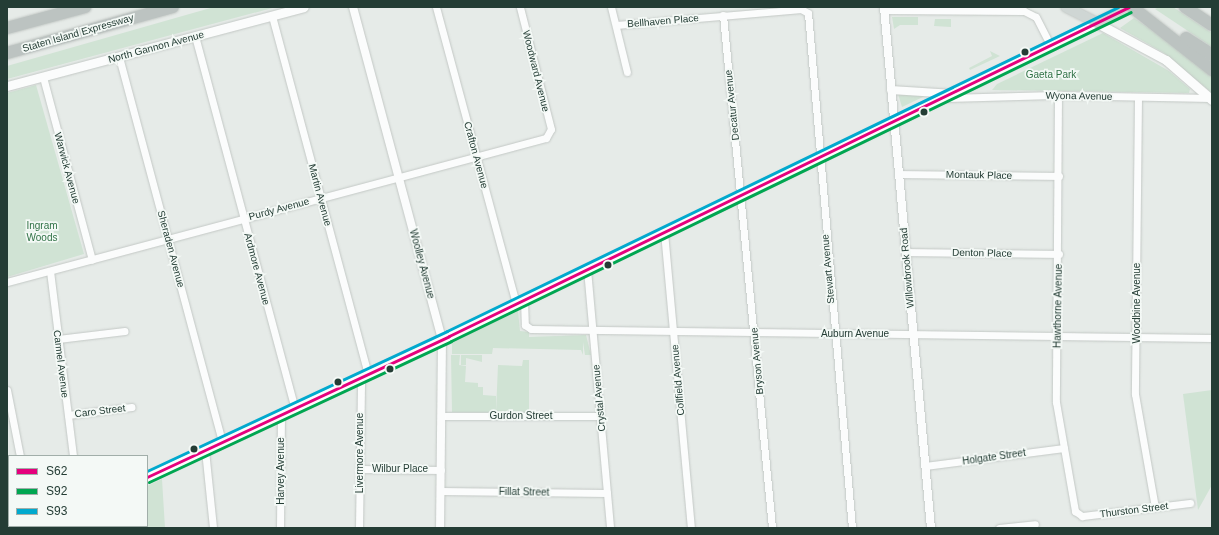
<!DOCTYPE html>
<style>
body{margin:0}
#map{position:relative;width:1219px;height:535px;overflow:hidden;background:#e6ebe8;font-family:Arial,sans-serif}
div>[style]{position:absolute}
.green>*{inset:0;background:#d0e3d4}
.roads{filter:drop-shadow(0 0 1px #c3c8c5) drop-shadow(0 0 1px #c3c8c5)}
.minor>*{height:7px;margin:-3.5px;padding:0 3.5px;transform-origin:3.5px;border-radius:3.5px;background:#fbfcfc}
.tertiary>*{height:8px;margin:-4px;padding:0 4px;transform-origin:4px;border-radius:4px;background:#fbfcfc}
.secondary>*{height:9px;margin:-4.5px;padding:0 4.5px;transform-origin:4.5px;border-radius:4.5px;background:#fbfcfc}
.primary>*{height:10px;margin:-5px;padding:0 5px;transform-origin:5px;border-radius:5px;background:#cfd6d4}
.motorway>*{height:12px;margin:-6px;padding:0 6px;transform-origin:6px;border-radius:6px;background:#bcc3c1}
.bus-1>*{height:3px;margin:-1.5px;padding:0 1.5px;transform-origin:1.5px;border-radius:1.5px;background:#e5007d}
.bus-2>*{height:3px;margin:-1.5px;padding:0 1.5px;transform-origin:1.5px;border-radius:1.5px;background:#00a651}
.bus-3>*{height:3px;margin:-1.5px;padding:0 1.5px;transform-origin:1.5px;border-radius:1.5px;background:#00a9ce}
.dots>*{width:11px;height:11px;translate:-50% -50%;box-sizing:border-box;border:2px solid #f4f9f6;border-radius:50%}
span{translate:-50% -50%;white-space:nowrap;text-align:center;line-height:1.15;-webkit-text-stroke:3.5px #f4f9f6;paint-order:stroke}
.street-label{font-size:10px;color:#243d35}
.park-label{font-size:10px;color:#307246}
.frame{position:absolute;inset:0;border:8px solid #243d35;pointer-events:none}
.legend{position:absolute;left:8px;top:455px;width:140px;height:72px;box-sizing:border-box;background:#f4f9f6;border:1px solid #a1aea9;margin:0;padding:5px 7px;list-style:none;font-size:12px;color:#243d35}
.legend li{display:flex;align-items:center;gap:8px;height:20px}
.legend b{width:20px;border:1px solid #a1aea9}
</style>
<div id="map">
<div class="green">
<i style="clip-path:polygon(214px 7px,276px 7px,7px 79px,7px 66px)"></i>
<i style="clip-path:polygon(1159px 7px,1173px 7px,1212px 33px,1212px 47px,1155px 9px)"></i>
<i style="clip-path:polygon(892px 17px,918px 17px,918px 25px,900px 25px,894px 29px)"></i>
<i style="clip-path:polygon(1134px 18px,1196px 60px,1212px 77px,1212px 93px,1164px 53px,1120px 28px)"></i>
<i style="clip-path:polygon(935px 19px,951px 19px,951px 27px,934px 26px)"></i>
<i style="clip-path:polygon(1103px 33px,1169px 71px,1190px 89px,1189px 93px,992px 90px,997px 84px)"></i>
<i style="clip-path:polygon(990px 51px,1000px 56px,970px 70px,969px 68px,992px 56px)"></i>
<i style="clip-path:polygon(36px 85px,84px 254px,7px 277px,7px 93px)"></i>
<i style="clip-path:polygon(898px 94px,925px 96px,902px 107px)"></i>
<i style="clip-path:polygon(518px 311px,520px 331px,529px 332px,529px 337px,586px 335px,591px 355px,585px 355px,583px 342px,583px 355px,581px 350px,493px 348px,492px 354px,452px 354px,452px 342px)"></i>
<i style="clip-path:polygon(451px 355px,460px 355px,459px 365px,466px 366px,465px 382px,478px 383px,478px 387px,483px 387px,483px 395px,496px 396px,496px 412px,498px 365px,522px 366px,523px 360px,529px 360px,529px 413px,452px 412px)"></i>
<i style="clip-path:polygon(461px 355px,482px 355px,482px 362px,466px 358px,466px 365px,461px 365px)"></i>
<i style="clip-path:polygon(1212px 390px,1212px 485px,1198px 510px,1183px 394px)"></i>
<i style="clip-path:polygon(162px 479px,165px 528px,103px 528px,147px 526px,147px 486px)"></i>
</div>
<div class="roads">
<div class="minor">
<i style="left:436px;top:7px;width:308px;rotate:74.9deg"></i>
<i style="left:611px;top:7px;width:67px;rotate:76.2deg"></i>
<i style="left:884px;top:10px;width:140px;rotate:0.4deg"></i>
<i style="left:1024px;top:11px;width:13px;rotate:27deg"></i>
<i style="left:1036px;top:17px;width:33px;rotate:63deg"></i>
<i style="left:723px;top:15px;width:515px;rotate:84.54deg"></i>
<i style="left:272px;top:16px;width:371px;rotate:75deg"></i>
<i style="left:616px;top:25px;width:186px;rotate:-4.9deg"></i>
<i style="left:801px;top:9px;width:8px;rotate:30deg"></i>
<i style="left:808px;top:13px;width:517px;rotate:85.12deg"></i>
<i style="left:195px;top:36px;width:385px;rotate:75deg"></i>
<i style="left:119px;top:57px;width:399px;rotate:75deg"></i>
<i style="left:43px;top:77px;width:189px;rotate:75deg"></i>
<i style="left:1058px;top:95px;width:307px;rotate:90.4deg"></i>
<i style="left:1056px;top:402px;width:111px;rotate:80.1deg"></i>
<i style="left:1075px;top:511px;width:9px;rotate:36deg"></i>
<i style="left:1082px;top:516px;width:109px;rotate:-6.9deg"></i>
<i style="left:1138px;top:97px;width:297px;rotate:90.6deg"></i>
<i style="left:1135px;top:394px;width:115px;rotate:80deg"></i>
<i style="left:947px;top:98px;width:107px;rotate:-1.6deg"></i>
<i style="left:1054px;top:95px;width:157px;rotate:1.1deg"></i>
<i style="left:899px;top:174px;width:160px;rotate:0.7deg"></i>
<i style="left:664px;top:232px;width:297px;rotate:84.8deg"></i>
<i style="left:906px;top:252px;width:153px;rotate:0.7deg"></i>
<i style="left:587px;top:269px;width:260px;rotate:84.9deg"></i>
<i style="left:50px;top:271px;width:186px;rotate:82.9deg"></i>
<i style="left:7px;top:282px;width:558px;rotate:-14.96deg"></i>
<i style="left:546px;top:138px;width:10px;rotate:-61deg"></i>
<i style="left:551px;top:129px;width:126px;rotate:-104.3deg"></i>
<i style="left:524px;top:300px;width:25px;rotate:88deg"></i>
<i style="left:525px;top:325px;width:7px;rotate:34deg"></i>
<i style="left:531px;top:329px;width:681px;rotate:0.76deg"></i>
<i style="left:58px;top:339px;width:67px;rotate:-6.8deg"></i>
<i style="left:7px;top:390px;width:67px;rotate:78.9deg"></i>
<i style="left:68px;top:415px;width:64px;rotate:-7.1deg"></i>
<i style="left:441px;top:416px;width:159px"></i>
<i style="left:205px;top:450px;width:78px;rotate:84.1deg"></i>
<i style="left:925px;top:466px;width:140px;rotate:-7.4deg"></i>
<i style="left:360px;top:469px;width:81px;rotate:0.7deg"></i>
<i style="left:440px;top:491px;width:167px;rotate:0.7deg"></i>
<i style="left:280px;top:528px;width:113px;rotate:-89.5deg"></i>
<i style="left:359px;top:528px;width:150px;rotate:-89.2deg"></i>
<i style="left:999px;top:528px;width:36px;rotate:-6deg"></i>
</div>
<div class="tertiary">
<i style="left:353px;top:7px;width:345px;rotate:75deg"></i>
<i style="left:442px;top:340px;width:188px;rotate:90.6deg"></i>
<i style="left:884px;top:7px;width:523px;rotate:84.85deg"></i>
<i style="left:891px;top:90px;width:63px;rotate:3.6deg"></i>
</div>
<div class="secondary">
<i style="left:7px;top:86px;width:307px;rotate:-14.9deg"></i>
<i style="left:147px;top:477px;width:333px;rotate:-25deg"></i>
<i style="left:449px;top:336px;width:720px;rotate:-25.78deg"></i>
<i style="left:1097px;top:23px;width:78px;rotate:28.2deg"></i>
<i style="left:1166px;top:60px;width:61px;rotate:41deg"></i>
<i style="left:35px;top:528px;width:4px;rotate:-27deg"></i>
</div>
<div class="primary">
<i style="left:1066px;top:7px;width:35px;rotate:27deg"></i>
<i style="left:1097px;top:23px;width:36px;rotate:-27deg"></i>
</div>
<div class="motorway">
<i style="left:1132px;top:7px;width:102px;rotate:38.2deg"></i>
<i style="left:1185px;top:7px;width:32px;rotate:34deg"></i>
<i style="left:7px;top:28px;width:81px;rotate:-15.1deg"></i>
<i style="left:1186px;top:38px;width:31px;rotate:33deg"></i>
<i style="left:7px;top:53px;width:172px;rotate:-15.5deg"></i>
</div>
</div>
<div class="bus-1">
<i style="left:147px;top:477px;width:333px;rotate:-25deg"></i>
<i style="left:449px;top:336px;width:755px;rotate:-25.82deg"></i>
</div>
<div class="bus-2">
<i style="left:149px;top:482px;width:333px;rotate:-25deg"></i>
<i style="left:451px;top:341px;width:755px;rotate:-25.82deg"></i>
</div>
<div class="bus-3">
<i style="left:147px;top:471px;width:331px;rotate:-25deg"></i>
<i style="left:447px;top:331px;width:745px;rotate:-25.77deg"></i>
</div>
<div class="dots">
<i style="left:1025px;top:52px;background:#243d35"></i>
<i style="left:924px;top:112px;background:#243d35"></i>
<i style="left:608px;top:265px;background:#243d35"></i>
<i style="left:390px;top:369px;background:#243d35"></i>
<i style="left:338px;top:382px;background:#243d35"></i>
<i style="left:194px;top:449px;background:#243d35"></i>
</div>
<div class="street-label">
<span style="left:663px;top:21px;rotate:-5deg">Bellhaven Place</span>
<span style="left:78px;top:33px;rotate:-16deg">Staten Island Expressway</span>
<span style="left:156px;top:47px;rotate:-15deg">North Gannon Avenue</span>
<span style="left:536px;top:71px;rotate:76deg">Woodward Avenue</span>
<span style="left:1079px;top:96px;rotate:1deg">Wyona Avenue</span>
<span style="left:732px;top:105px;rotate:-96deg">Decatur Avenue</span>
<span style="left:476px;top:155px;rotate:75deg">Crafton Avenue</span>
<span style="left:67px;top:168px;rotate:75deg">Warwick Avenue</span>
<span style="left:979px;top:175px;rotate:1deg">Montauk Place</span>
<span style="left:320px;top:195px;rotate:75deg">Martin Avenue</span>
<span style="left:279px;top:209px;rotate:-15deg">Purdy Avenue</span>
<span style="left:171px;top:249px;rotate:75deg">Sheraden Avenue</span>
<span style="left:982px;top:253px;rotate:1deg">Denton Place</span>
<span style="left:422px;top:264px;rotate:75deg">Woolley Avenue</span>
<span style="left:907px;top:268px;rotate:-95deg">Willowbrook Road</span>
<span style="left:257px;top:269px;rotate:75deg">Ardmore Avenue</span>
<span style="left:828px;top:269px;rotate:-95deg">Stewart Avenue</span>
<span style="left:1137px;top:303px;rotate:-90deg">Woodbine Avenue</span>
<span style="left:1058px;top:306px;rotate:-89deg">Hawthorne Avenue</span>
<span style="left:855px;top:334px">Auburn Avenue</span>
<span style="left:757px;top:361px;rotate:-95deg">Bryson Avenue</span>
<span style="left:61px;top:364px;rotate:83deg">Carmel Avenue</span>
<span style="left:678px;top:380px;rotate:-95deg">Collfield Avenue</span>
<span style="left:599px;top:398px;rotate:-95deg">Crystal Avenue</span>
<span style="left:100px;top:411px;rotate:-7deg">Caro Street</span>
<span style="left:521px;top:416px">Gurdon Street</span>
<span style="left:360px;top:453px;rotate:-90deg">Livermore Avenue</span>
<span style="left:994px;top:457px;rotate:-8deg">Holgate Street</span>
<span style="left:400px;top:469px">Wilbur Place</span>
<span style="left:281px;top:471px;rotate:-90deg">Harvey Avenue</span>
<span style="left:524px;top:492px;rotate:1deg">Fillat Street</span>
<span style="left:1134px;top:510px;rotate:-7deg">Thurston Street</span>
</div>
<div class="park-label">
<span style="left:1051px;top:75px">Gaeta Park</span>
<span style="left:42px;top:231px">Ingram<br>Woods</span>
</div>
<div class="frame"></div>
<ul class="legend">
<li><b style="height:5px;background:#e5007d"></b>S62</li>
<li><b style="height:5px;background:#00a651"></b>S92</li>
<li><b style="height:5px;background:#00a9ce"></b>S93</li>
</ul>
</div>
